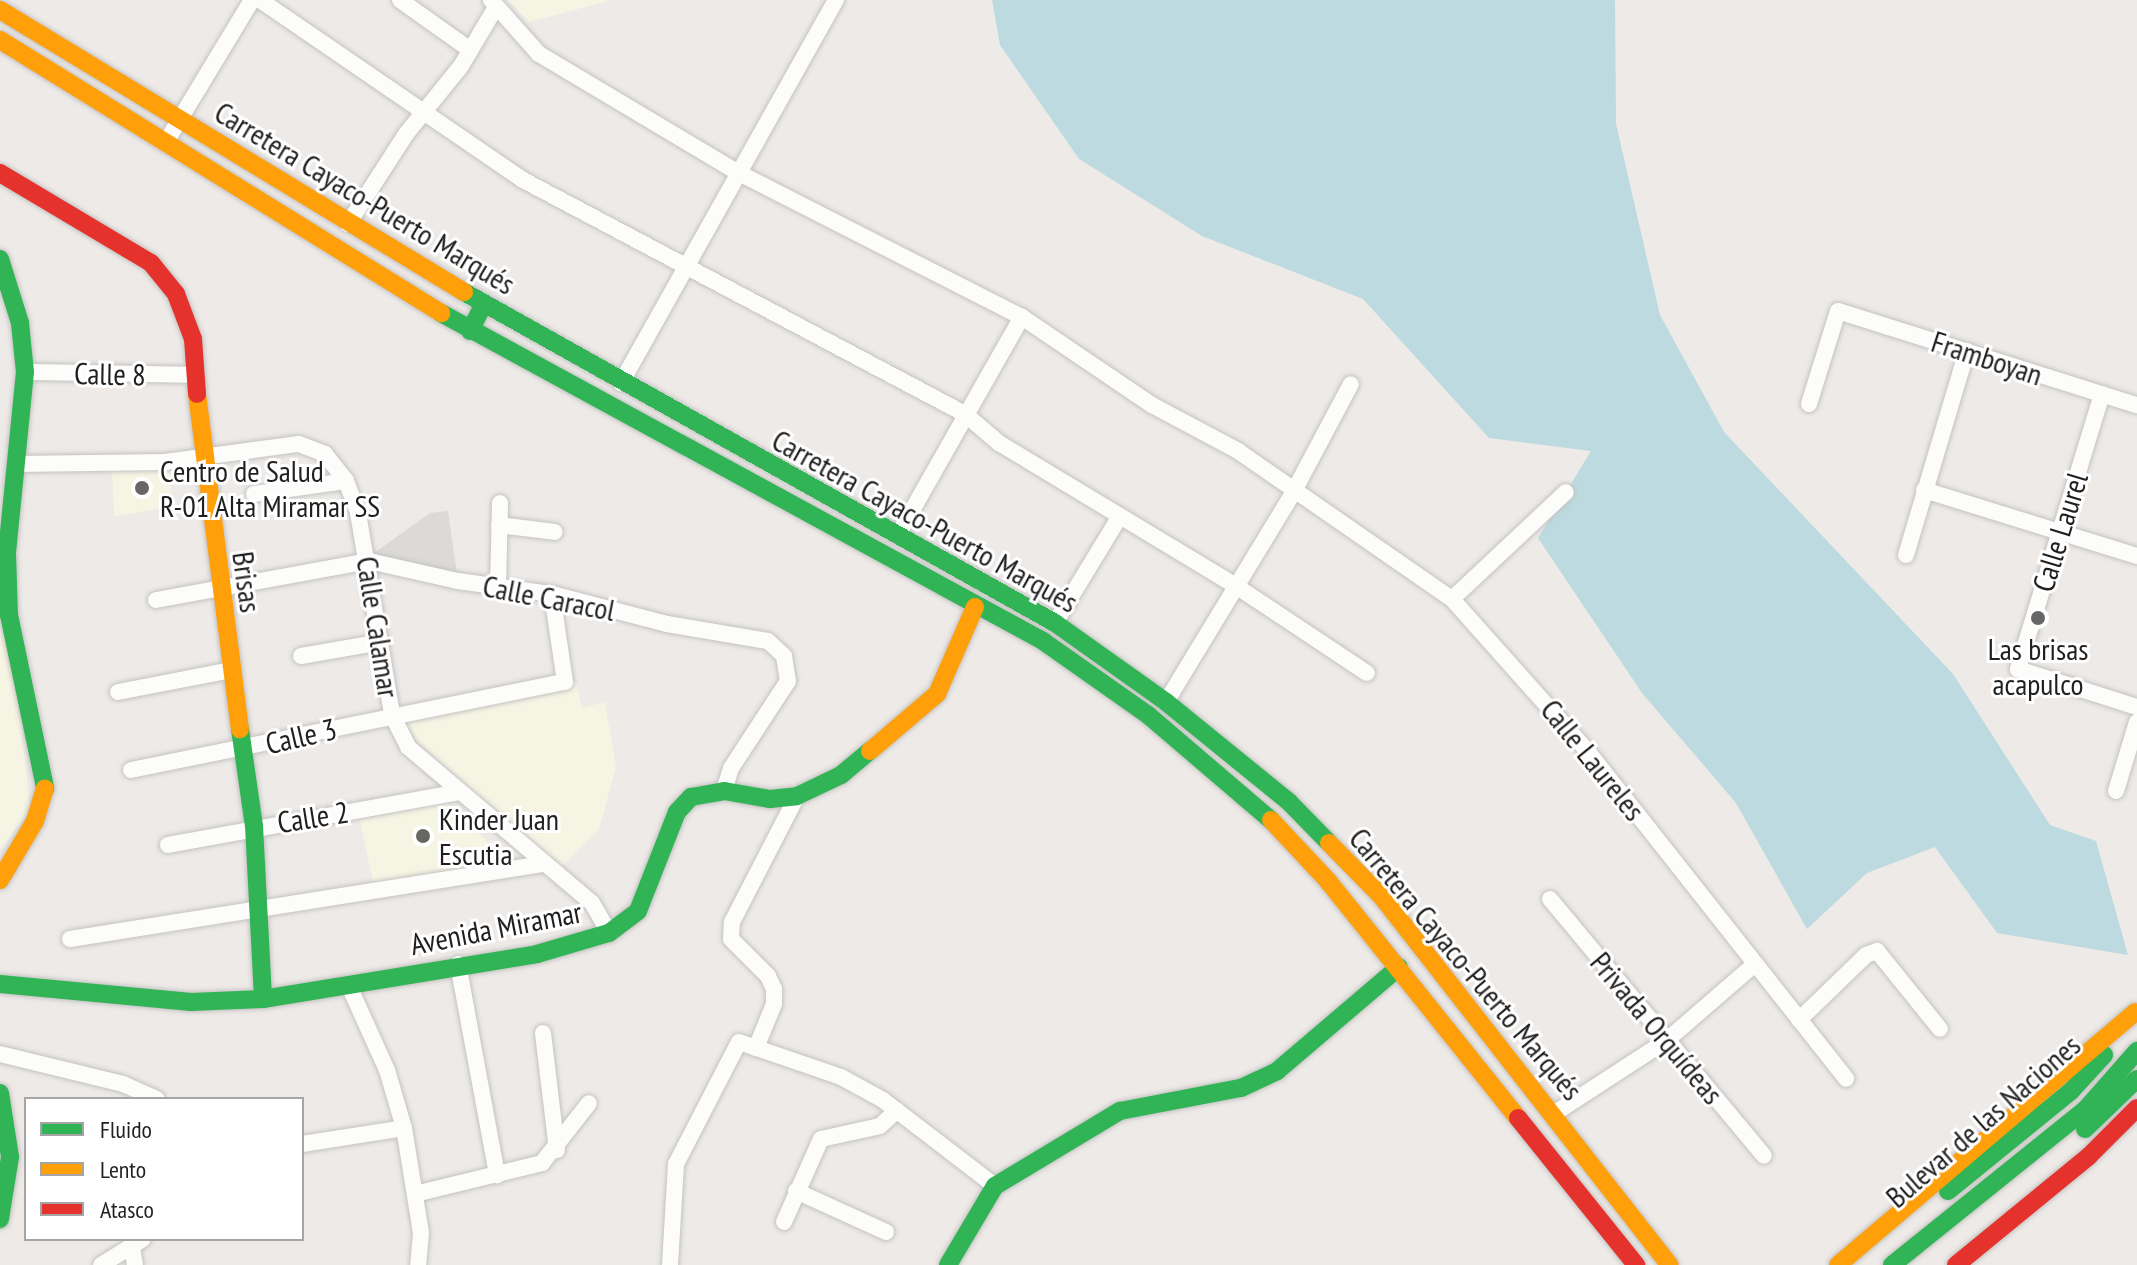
<!DOCTYPE html>
<meta charset="utf-8">
<style>
body{margin:0}
#map{position:relative;width:2137px;height:1265px;overflow:hidden;background:#edeae7;font-family:"PT Sans Narrow",sans-serif}
div>[style]{position:absolute}
.residential>*{inset:0;background:#dcdad9}
.education>*{inset:0;background:#f6f4e3}
.water>*{inset:0;background:#bcdadf}
.roads{filter:drop-shadow(0 0 2px #c4c3c2) drop-shadow(0 0 2px #c4c3c2)}
.street>*{height:16px;margin:-8px;padding:0 8px;transform-origin:8px;border-radius:8px;background:#fcfcfb}
.fast>*{height:18px;margin:-9px;padding:0 9px;transform-origin:9px;border-radius:9px;background:#30b455}
.slow>*{height:18px;margin:-9px;padding:0 9px;transform-origin:9px;border-radius:9px;background:#ff9f0a}
.jam>*{height:18px;margin:-9px;padding:0 9px;transform-origin:9px;border-radius:9px;background:#e5322d}
.dots>*{width:22px;height:22px;translate:-50% -50%;box-sizing:border-box;border:4px solid #fff;border-radius:50%}
span{translate:-50% -50%;white-space:nowrap;text-align:center;line-height:1.15;-webkit-text-stroke:6px #fff;paint-order:stroke}
.street-label{font-size:30px;color:#1f1f1f}
.poi-label{font-size:30px;color:#1f1f1f}
.left{translate:0 -50%;text-align:left}
.legend{position:absolute;left:24px;top:1097px;width:280px;height:144px;box-sizing:border-box;background:#fff;border:2px solid #a5a5a5;margin:0;padding:10px 14px;list-style:none;font-size:24px;color:#1f1f1f}
.legend li{display:flex;align-items:center;gap:16px;height:40px}
.legend b{width:40px;border:2px solid #a5a5a5}
</style>
<div id="map">
<div class="residential">
<i style="clip-path:polygon(448px 511px,458px 581px,374px 553px,430px 513px)"></i>
</div>
<div class="education">
<i style="clip-path:polygon(508px 0,612px 0,529px 22px)"></i>
<i style="clip-path:polygon(170px 467px,171px 506px,114px 517px,112px 470px)"></i>
<i style="clip-path:polygon(0 519px,30px 809px,0 850px)"></i>
<i style="clip-path:polygon(576px 682px,582px 708px,605px 702px,616px 767px,599px 830px,563px 865px,553px 863px,415px 739px,403px 720px)"></i>
<i style="clip-path:polygon(442px 797px,507px 861px,373px 882px,358px 812px)"></i>
</div>
<div class="water">
<i style="clip-path:polygon(992px 0,1615px 0,1616px 124px,1660px 315px,1724px 432px,1953px 674px,2050px 825px,2096px 841px,2128px 955px,1997px 933px,1935px 847px,1867px 873px,1807px 929px,1736px 803px,1642px 693px,1538px 538px,1591px 451px,1489px 438px,1363px 299px,1202px 236px,1079px 159px,1000px 45px)"></i>
</div>
<div class="roads">
<div class="street">
<i style="left:260px;top:0;width:319px;rotate:34.4deg"></i>
<i style="left:523px;top:180px;width:500px;rotate:27.9deg"></i>
<i style="left:965px;top:414px;width:45px;rotate:40.5deg"></i>
<i style="left:999px;top:443px;width:277px;rotate:31.1deg"></i>
<i style="left:1236px;top:586px;width:157px;rotate:33.6deg"></i>
<i style="left:400px;top:0;width:85px;rotate:35.4deg"></i>
<i style="left:491px;top:0;width:72px;rotate:48.4deg"></i>
<i style="left:539px;top:54px;width:230px;rotate:30.8deg"></i>
<i style="left:737px;top:172px;width:320px;rotate:27deg"></i>
<i style="left:1022px;top:317px;width:157px;rotate:34.1deg"></i>
<i style="left:1152px;top:405px;width:98px;rotate:28.1deg"></i>
<i style="left:1238px;top:451px;width:260px;rotate:34.7deg"></i>
<i style="left:1452px;top:599px;width:206px;rotate:48.3deg"></i>
<i style="left:1589px;top:753px;width:415px;rotate:51.7deg"></i>
<i style="left:166px;top:142px;width:166px;rotate:-58.8deg"></i>
<i style="left:348px;top:224px;width:107px;rotate:-57.2deg"></i>
<i style="left:406px;top:134px;width:87px;rotate:-51deg"></i>
<i style="left:461px;top:66px;width:69px;rotate:-59.3deg"></i>
<i style="left:25px;top:372px;width:170px;rotate:1deg"></i>
<i style="left:621px;top:383px;width:439px;rotate:-60.7deg"></i>
<i style="left:2102px;top:394px;width:288px;rotate:107deg"></i>
<i style="left:2018px;top:669px;width:125px;rotate:17.7deg"></i>
<i style="left:1809px;top:404px;width:97px;rotate:-72.7deg"></i>
<i style="left:1838px;top:311px;width:313px;rotate:17.5deg"></i>
<i style="left:16px;top:464px;width:149px;rotate:-0.8deg"></i>
<i style="left:165px;top:462px;width:135px;rotate:-7.7deg"></i>
<i style="left:299px;top:444px;width:28px;rotate:21deg"></i>
<i style="left:325px;top:454px;width:34px;rotate:52deg"></i>
<i style="left:346px;top:481px;width:34px;rotate:69deg"></i>
<i style="left:358px;top:513px;width:205px;rotate:80.4deg"></i>
<i style="left:392px;top:715px;width:36px;rotate:63deg"></i>
<i style="left:408px;top:747px;width:241px;rotate:40.3deg"></i>
<i style="left:592px;top:903px;width:34px;rotate:60deg"></i>
<i style="left:1924px;top:490px;width:223px;rotate:17.2deg"></i>
<i style="left:254px;top:494px;width:93px;rotate:-8deg"></i>
<i style="left:499px;top:525px;width:56px;rotate:7.1deg"></i>
<i style="left:898px;top:535px;width:251px;rotate:-60.4deg"></i>
<i style="left:1906px;top:555px;width:213px;rotate:-73.4deg"></i>
<i style="left:498px;top:586px;width:83px;rotate:-88.6deg"></i>
<i style="left:1452px;top:599px;width:156px;rotate:-43.2deg"></i>
<i style="left:156px;top:600px;width:217px;rotate:-10.4deg"></i>
<i style="left:369px;top:561px;width:91px;rotate:12.7deg"></i>
<i style="left:458px;top:581px;width:95px;rotate:7.9deg"></i>
<i style="left:552px;top:594px;width:119px;rotate:14.6deg"></i>
<i style="left:667px;top:624px;width:102px;rotate:9.6deg"></i>
<i style="left:768px;top:641px;width:22px;rotate:43deg"></i>
<i style="left:784px;top:656px;width:25px;rotate:81deg"></i>
<i style="left:788px;top:681px;width:104px;rotate:123.2deg"></i>
<i style="left:731px;top:768px;width:24px;rotate:107deg"></i>
<i style="left:1055px;top:623px;width:125px;rotate:-58.7deg"></i>
<i style="left:301px;top:656px;width:81px;rotate:-9.9deg"></i>
<i style="left:118px;top:692px;width:115px;rotate:-11deg"></i>
<i style="left:1166px;top:702px;width:245px;rotate:-58.7deg"></i>
<i style="left:1293px;top:493px;width:123px;rotate:-62deg"></i>
<i style="left:131px;top:770px;width:443px;rotate:-11.5deg"></i>
<i style="left:565px;top:682px;width:89px;rotate:-98.4deg"></i>
<i style="left:2116px;top:791px;width:72px;rotate:-73.1deg"></i>
<i style="left:168px;top:845px;width:296px;rotate:-10.3deg"></i>
<i style="left:1550px;top:899px;width:334px;rotate:50.2deg"></i>
<i style="left:70px;top:939px;width:478px;rotate:-9deg"></i>
<i style="left:458px;top:964px;width:215px;rotate:79.5deg"></i>
<i style="left:349px;top:986px;width:92px;rotate:65.7deg"></i>
<i style="left:387px;top:1070px;width:60px;rotate:73.7deg"></i>
<i style="left:404px;top:1128px;width:106px;rotate:80.8deg"></i>
<i style="left:421px;top:1233px;width:32px;rotate:95deg"></i>
<i style="left:1799px;top:1020px;width:93px;rotate:-44.1deg"></i>
<i style="left:1866px;top:955px;width:12px;rotate:-20deg"></i>
<i style="left:1877px;top:951px;width:100px;rotate:51.1deg"></i>
<i style="left:543px;top:1033px;width:118px;rotate:83.2deg"></i>
<i style="left:756px;top:1048px;width:48px;rotate:-67.8deg"></i>
<i style="left:774px;top:1004px;width:15px;rotate:-90deg"></i>
<i style="left:774px;top:989px;width:14px;rotate:-115deg"></i>
<i style="left:768px;top:976px;width:52px;rotate:-135deg"></i>
<i style="left:731px;top:939px;width:17px;rotate:-87deg"></i>
<i style="left:732px;top:922px;width:142px;rotate:-62.7deg"></i>
<i style="left:0;top:1054px;width:127px;rotate:13.7deg"></i>
<i style="left:123px;top:1084px;width:37px;rotate:24deg"></i>
<i style="left:1555px;top:1113px;width:132px;rotate:-33deg"></i>
<i style="left:1666px;top:1041px;width:118px;rotate:-40.9deg"></i>
<i style="left:302px;top:1144px;width:103px;rotate:-8.9deg"></i>
<i style="left:796px;top:1191px;width:99px;rotate:24.5deg"></i>
<i style="left:415px;top:1194px;width:131px;rotate:-13.7deg"></i>
<i style="left:542px;top:1163px;width:76px;rotate:-51.9deg"></i>
<i style="left:784px;top:1222px;width:91px;rotate:-66deg"></i>
<i style="left:821px;top:1139px;width:60px;rotate:-12.4deg"></i>
<i style="left:880px;top:1126px;width:23px;rotate:-43deg"></i>
<i style="left:132px;top:1248px;width:17px;rotate:80deg"></i>
<i style="left:101px;top:1265px;width:49px;rotate:-31.8deg"></i>
<i style="left:670px;top:1265px;width:101px;rotate:-86.6deg"></i>
<i style="left:676px;top:1164px;width:137px;rotate:-62.7deg"></i>
<i style="left:739px;top:1042px;width:108px;rotate:18.9deg"></i>
<i style="left:841px;top:1077px;width:48px;rotate:28.7deg"></i>
<i style="left:883px;top:1100px;width:141px;rotate:37.5deg"></i>
</div>
<div class="fast">
<i style="left:0;top:259px;width:67px;rotate:72.6deg"></i>
<i style="left:20px;top:323px;width:49px;rotate:84.2deg"></i>
<i style="left:25px;top:372px;width:182px;rotate:95.7deg"></i>
<i style="left:7px;top:553px;width:62px;rotate:88.2deg"></i>
<i style="left:9px;top:615px;width:177px;rotate:78.2deg"></i>
<i style="left:464px;top:292px;width:677px;rotate:29.25deg"></i>
<i style="left:1055px;top:623px;width:136px;rotate:35.4deg"></i>
<i style="left:1166px;top:702px;width:159px;rotate:39.1deg"></i>
<i style="left:1289px;top:802px;width:57px;rotate:45.7deg"></i>
<i style="left:441px;top:313px;width:686px;rotate:28.58deg"></i>
<i style="left:1043px;top:641px;width:128px;rotate:35.2deg"></i>
<i style="left:1148px;top:715px;width:162px;rotate:40.5deg"></i>
<i style="left:470px;top:331px;width:30px;rotate:-63deg"></i>
<i style="left:240px;top:729px;width:98px;rotate:81.8deg"></i>
<i style="left:254px;top:826px;width:173px;rotate:87deg"></i>
<i style="left:0;top:984px;width:192px;rotate:5.4deg"></i>
<i style="left:191px;top:1002px;width:72px;rotate:-2.4deg"></i>
<i style="left:263px;top:999px;width:278px;rotate:-9.3deg"></i>
<i style="left:537px;top:954px;width:75px;rotate:-16.3deg"></i>
<i style="left:609px;top:933px;width:36px;rotate:-37deg"></i>
<i style="left:638px;top:911px;width:106px;rotate:-68.5deg"></i>
<i style="left:677px;top:812px;width:21px;rotate:-47deg"></i>
<i style="left:691px;top:797px;width:34px;rotate:-10deg"></i>
<i style="left:724px;top:791px;width:47px;rotate:9.9deg"></i>
<i style="left:770px;top:799px;width:27px;rotate:-6deg"></i>
<i style="left:797px;top:796px;width:49px;rotate:-25.5deg"></i>
<i style="left:841px;top:775px;width:38px;rotate:-40deg"></i>
<i style="left:0;top:1093px;width:65px;rotate:81.1deg"></i>
<i style="left:10px;top:1157px;width:63px;rotate:99.2deg"></i>
<i style="left:2085px;top:1129px;width:72px;rotate:-43.9deg"></i>
<i style="left:1948px;top:1191px;width:159px;rotate:-39.1deg"></i>
<i style="left:2071px;top:1091px;width:49px;rotate:-47.5deg"></i>
<i style="left:948px;top:1265px;width:92px;rotate:-59.3deg"></i>
<i style="left:995px;top:1186px;width:146px;rotate:-31deg"></i>
<i style="left:1120px;top:1111px;width:123px;rotate:-10.8deg"></i>
<i style="left:1241px;top:1088px;width:40px;rotate:-25deg"></i>
<i style="left:1277px;top:1071px;width:160px;rotate:-40.4deg"></i>
<i style="left:1892px;top:1265px;width:248px;rotate:-38.8deg"></i>
<i style="left:2085px;top:1110px;width:79px;rotate:-48.6deg"></i>
</div>
<div class="slow">
<i style="left:0;top:10px;width:543px;rotate:31.29deg"></i>
<i style="left:0;top:40px;width:519px;rotate:31.76deg"></i>
<i style="left:197px;top:394px;width:338px;rotate:82.7deg"></i>
<i style="left:870px;top:751px;width:88px;rotate:-40.4deg"></i>
<i style="left:937px;top:694px;width:95px;rotate:-66.4deg"></i>
<i style="left:1271px;top:820px;width:83px;rotate:46.9deg"></i>
<i style="left:1328px;top:881px;width:304px;rotate:51.3deg"></i>
<i style="left:1329px;top:843px;width:76px;rotate:45.5deg"></i>
<i style="left:1382px;top:897px;width:467px;rotate:52deg"></i>
<i style="left:0;top:880px;width:69px;rotate:-59.3deg"></i>
<i style="left:35px;top:821px;width:34px;rotate:-73deg"></i>
<i style="left:1838px;top:1265px;width:390px;rotate:-40.4deg"></i>
</div>
<div class="jam">
<i style="left:0;top:173px;width:176px;rotate:30.8deg"></i>
<i style="left:151px;top:263px;width:40px;rotate:51deg"></i>
<i style="left:176px;top:294px;width:48px;rotate:69.3deg"></i>
<i style="left:193px;top:339px;width:55px;rotate:85.8deg"></i>
<i style="left:1518px;top:1118px;width:189px;rotate:51.2deg"></i>
<i style="left:1956px;top:1265px;width:172px;rotate:-39.3deg"></i>
<i style="left:2089px;top:1156px;width:68px;rotate:-45deg"></i>
</div>
</div>
<div class="dots">
<i style="left:142px;top:488px;background:#676665"></i>
<i style="left:2038px;top:618px;background:#676665"></i>
<i style="left:423px;top:836px;background:#676665"></i>
</div>
<div class="street-label">
<span style="left:365px;top:198px;rotate:31deg">Carretera Cayaco-Puerto Marqués</span>
<span style="left:1987px;top:358px;rotate:18deg">Framboyan</span>
<span style="left:110px;top:374px;rotate:1deg">Calle 8</span>
<span style="left:925px;top:521px;rotate:29deg">Carretera Cayaco-Puerto Marqués</span>
<span style="left:2060px;top:532px;rotate:-73deg">Calle Laurel</span>
<span style="left:247px;top:582px;rotate:82deg">Brisas</span>
<span style="left:549px;top:598px;rotate:11deg">Calle Caracol</span>
<span style="left:378px;top:627px;rotate:81deg">Calle Calamar</span>
<span style="left:301px;top:736px;rotate:-13deg">Calle 3</span>
<span style="left:1593px;top:760px;rotate:51deg">Calle Laureles</span>
<span style="left:313px;top:817px;rotate:-9deg">Calle 2</span>
<span style="left:496px;top:928px;rotate:-11deg">Avenida Miramar</span>
<span style="left:1466px;top:964px;rotate:50deg">Carretera Cayaco-Puerto Marqués</span>
<span style="left:1657px;top:1028px;rotate:50deg">Privada Orquídeas</span>
<span style="left:1983px;top:1121px;rotate:-41deg">Bulevar de las Naciones</span>
</div>
<div class="poi-label">
<span class="left" style="left:160px;top:488px">Centro de Salud<br>R-01 Alta Miramar SS</span>
<span style="left:2038px;top:666px">Las brisas<br>acapulco</span>
<span class="left" style="left:439px;top:836px">Kinder Juan<br>Escutia</span>
</div>
<ul class="legend">
<li><b style="height:10px;background:#30b455"></b>Fluido</li>
<li><b style="height:10px;background:#ff9f0a"></b>Lento</li>
<li><b style="height:10px;background:#e5322d"></b>Atasco</li>
</ul>
</div>
